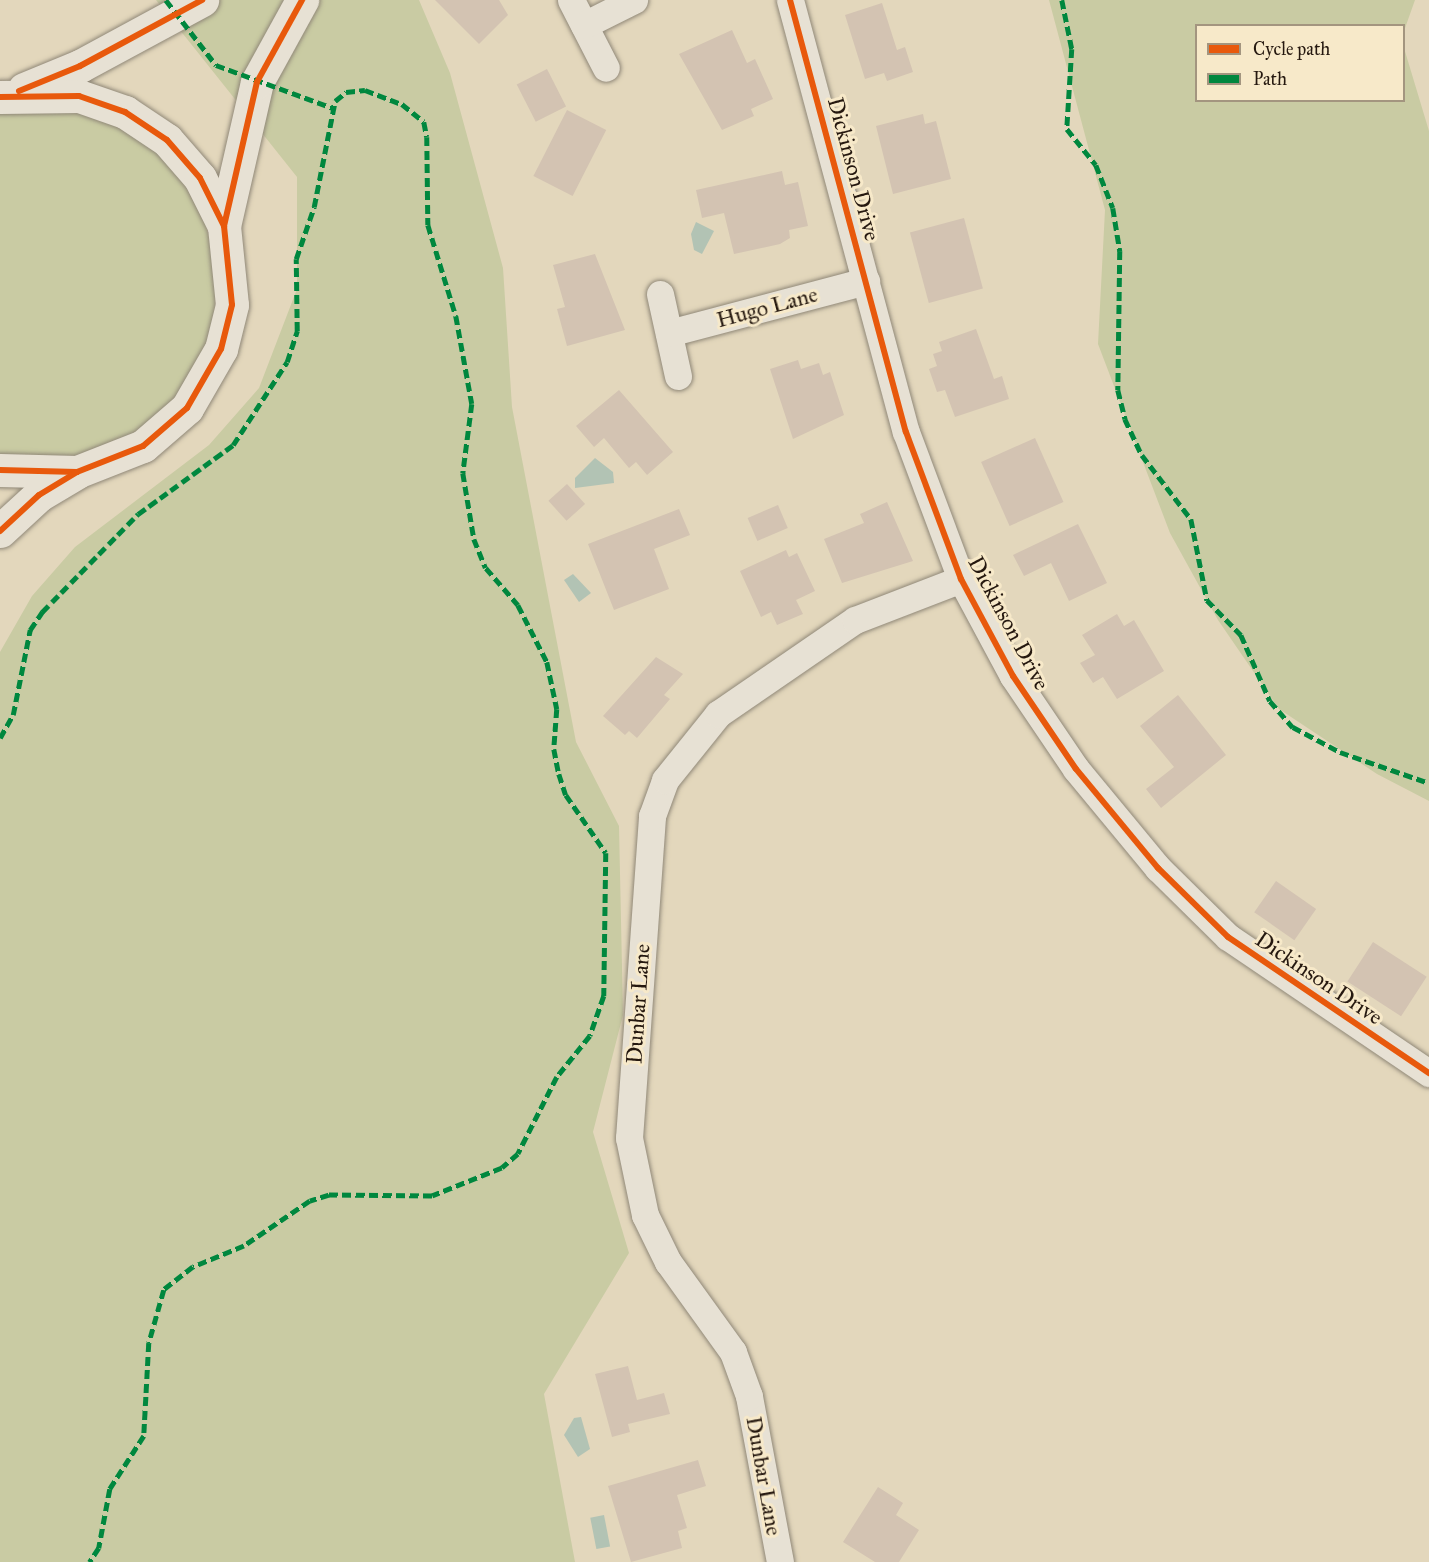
<!DOCTYPE html>
<style>
body{margin:0}
#map{position:relative;width:1429px;height:1562px;overflow:hidden;background:#e3d7bc;font-family:"IM FELL Great Primer",serif}
div>[style]{position:absolute}
.green>*{inset:0;background:#c9cba3}
.water>*{inset:0;background:#b2c3b4;transform-origin:0 0}
.building>*{inset:0;background:#d3c3b2;transform-origin:0 0}
.roads{filter:drop-shadow(0 0 2px #908878) drop-shadow(0 0 2px #908878)}
.minor>*{height:27px;margin:-13.5px;padding:0 13.5px;transform-origin:13.5px;border-radius:13.5px;background:#e7e1d4}
.tertiary>*{height:33px;margin:-16.5px;padding:0 16.5px;transform-origin:16.5px;border-radius:16.5px;background:#e7e1d4}
.quiet>*{height:4.5px;margin-top:-2.25px;transform-origin:0;background:repeating-linear-gradient(90deg,#00873e 0 9px,transparent 0 13.5px)}
.cycleway>*{height:6px;margin:-3px;padding:0 3px;transform-origin:3px;border-radius:3px;background:#e8590c}
span{translate:-50% -50%;white-space:nowrap;text-align:center;line-height:1.15;-webkit-text-stroke:6px #f7e9c9;paint-order:stroke}
.street-label{font-size:22px;color:#25180f}
.legend{position:absolute;left:1195px;top:24px;width:210px;height:78px;box-sizing:border-box;background:#f7e9c9;border:2px solid #a3957f;margin:0;padding:8px 10px;list-style:none;font-size:18px;color:#25180f}
.legend li{display:flex;align-items:center;gap:12px;height:30px}
.legend b{width:30px;border:2px solid #a3957f}
</style>
<div id="map">
<div class="green">
<i style="clip-path:polygon(156px 0,419px 0,450px 73px,503px 268px,512px 407px,576px 742px,619px 826px,623px 1015px,593px 1132px,629px 1253px,544px 1394px,575px 1562px,0 1562px,0 652px,32px 596px,75px 547px,209px 445px,259px 388px,297px 289px,297px 177px)"></i>
<i style="clip-path:polygon(1049px 0,1415px 0,1404px 31px,1404px 26px,1196px 26px,1196px 100px,1404px 100px,1404px 48px,1429px 131px,1429px 801px,1377px 774px,1279px 709px,1218px 620px,1170px 533px,1098px 344px,1105px 210px)"></i>
<i style="clip-path:polygon(70px 107px,124px 127px,169px 162px,201px 210px,217px 265px,214px 321px,194px 375px,155px 423px,101px 455px,0 460px,0 109px)"></i>
</div>
<div class="water">
<i style="clip-path:polygon(696px 222px,714px 231px,702px 254px,694px 250px,691px 234px)"></i>
<i style="clip-path:polygon(595px 458px,613px 472px,614px 483px,575px 488px,575px 478px)"></i>
<i style="clip-path:polygon(573px 574px,591px 593px,579px 602px,564px 580px)"></i>
<i style="clip-path:polygon(581px 1417px,590px 1449px,578px 1457px,564px 1435px,574px 1418px)"></i>
<i style="left:604px;top:1515px;width:32px;height:14px;rotate:79deg"></i>
</div>
<div class="building">
<i style="clip-path:polygon(435px 0,499px 0,508px 15px,479px 44px)"></i>
<i style="clip-path:polygon(882px 3px,897px 50px,905px 47px,913px 72px,887px 81px,884px 73px,865px 79px,845px 15px)"></i>
<i style="clip-path:polygon(732px 30px,747px 63px,755px 59px,773px 99px,751px 109px,754px 116px,722px 130px,679px 54px)"></i>
<i style="left:547px;top:69px;width:42px;height:34px;rotate:63deg"></i>
<i style="left:567px;top:110px;width:44px;height:74px;rotate:27deg"></i>
<i style="clip-path:polygon(923px 114px,925px 124px,936px 121px,951px 179px,893px 194px,876px 126px)"></i>
<i style="clip-path:polygon(782px 171px,785px 185px,798px 182px,808px 226px,789px 230px,790px 238px,780px 244px,734px 254px,724px 213px,702px 218px,696px 190px)"></i>
<i style="left:964px;top:218px;width:73px;height:56px;rotate:75deg"></i>
<i style="clip-path:polygon(595px 254px,625px 330px,567px 346px,557px 309px,565px 307px,553px 265px)"></i>
<i style="clip-path:polygon(976px 329px,994px 379px,1002px 376px,1009px 399px,955px 417px,945px 390px,937px 392px,929px 369px,937px 366px,933px 354px,942px 351px,939px 342px)"></i>
<i style="clip-path:polygon(798px 360px,801px 369px,819px 363px,823px 375px,830px 372px,844px 415px,793px 439px,770px 369px)"></i>
<i style="clip-path:polygon(619px 390px,673px 452px,647px 475px,636px 462px,629px 468px,604px 438px,594px 447px,576px 426px)"></i>
<i style="left:1035px;top:438px;width:70px;height:59px;rotate:66deg"></i>
<i style="left:567px;top:484px;width:27px;height:25px;rotate:48deg"></i>
<i style="clip-path:polygon(887px 502px,913px 561px,842px 583px,824px 539px,864px 523px,860px 514px)"></i>
<i style="left:778px;top:505px;width:25px;height:33px;rotate:67deg"></i>
<i style="clip-path:polygon(679px 509px,690px 535px,654px 549px,669px 589px,614px 610px,588px 544px)"></i>
<i style="clip-path:polygon(1078px 524px,1107px 583px,1069px 601px,1051px 563px,1024px 576px,1013px 555px)"></i>
<i style="clip-path:polygon(786px 550px,789px 557px,797px 553px,815px 591px,796px 600px,803px 614px,777px 625px,771px 612px,761px 617px,740px 571px)"></i>
<i style="clip-path:polygon(1117px 614px,1124px 626px,1134px 620px,1164px 671px,1117px 699px,1103px 677px,1093px 683px,1080px 663px,1095px 655px,1082px 635px)"></i>
<i style="clip-path:polygon(656px 657px,683px 674px,664px 695px,670px 699px,637px 738px,629px 731px,625px 735px,603px 716px)"></i>
<i style="clip-path:polygon(1178px 695px,1226px 755px,1161px 808px,1146px 789px,1174px 767px,1140px 726px)"></i>
<i style="left:1276px;top:881px;width:49px;height:38px;rotate:35deg"></i>
<i style="left:1373px;top:942px;width:64px;height:47px;rotate:33deg"></i>
<i style="clip-path:polygon(628px 1366px,637px 1400px,664px 1393px,670px 1414px,628px 1424px,630px 1432px,612px 1437px,595px 1374px)"></i>
<i style="clip-path:polygon(698px 1460px,706px 1486px,677px 1495px,687px 1528px,678px 1531px,682px 1548px,631px 1562px,608px 1486px)"></i>
<i style="clip-path:polygon(878px 1487px,903px 1503px,896px 1515px,919px 1530px,899px 1562px,875px 1562px,843px 1542px)"></i>
</div>
<div class="roads">
<div class="minor">
<i style="left:571px;top:0;width:76px;rotate:62.8deg"></i>
<i style="left:790px;top:0;width:447px;rotate:75deg"></i>
<i style="left:906px;top:432px;width:157px;rotate:69.5deg"></i>
<i style="left:961px;top:579px;width:110px;rotate:61.8deg"></i>
<i style="left:1013px;top:676px;width:112px;rotate:55.9deg"></i>
<i style="left:1076px;top:769px;width:129px;rotate:50.4deg"></i>
<i style="left:1158px;top:868px;width:98px;rotate:44.6deg"></i>
<i style="left:1228px;top:937px;width:243px;rotate:34.1deg"></i>
<i style="left:584px;top:25px;width:56px;rotate:-26.6deg"></i>
<i style="left:660px;top:294px;width:84px;rotate:77.6deg"></i>
<i style="left:669px;top:333px;width:204px;rotate:-14.8deg"></i>
<i style="left:780px;top:1562px;width:169px;rotate:-100.6deg"></i>
<i style="left:749px;top:1396px;width:47px;rotate:-110deg"></i>
<i style="left:733px;top:1352px;width:111px;rotate:-125.8deg"></i>
<i style="left:668px;top:1262px;width:52px;rotate:-116.1deg"></i>
<i style="left:645px;top:1215px;width:79px;rotate:-101.7deg"></i>
<i style="left:629px;top:1138px;width:323px;rotate:-85.9deg"></i>
<i style="left:652px;top:816px;width:38px;rotate:-70deg"></i>
<i style="left:665px;top:780px;width:85px;rotate:-51.2deg"></i>
<i style="left:718px;top:714px;width:166px;rotate:-34.5deg"></i>
<i style="left:855px;top:620px;width:114px;rotate:-21.1deg"></i>
</div>
<div class="tertiary">
<i style="left:24px;top:89px;width:61px;rotate:-22.3deg"></i>
<i style="left:80px;top:66px;width:139px;rotate:-28.4deg"></i>
<i style="left:0;top:97px;width:79px;rotate:-0.7deg"></i>
<i style="left:79px;top:96px;width:49px;rotate:19.2deg"></i>
<i style="left:125px;top:112px;width:50px;rotate:33.7deg"></i>
<i style="left:167px;top:140px;width:50px;rotate:49deg"></i>
<i style="left:200px;top:178px;width:54px;rotate:63.4deg"></i>
<i style="left:224px;top:226px;width:79px;rotate:84.2deg"></i>
<i style="left:232px;top:305px;width:45px;rotate:104deg"></i>
<i style="left:221px;top:349px;width:68px;rotate:120deg"></i>
<i style="left:187px;top:408px;width:58px;rotate:139.2deg"></i>
<i style="left:143px;top:446px;width:71px;rotate:158.5deg"></i>
<i style="left:77px;top:472px;width:77px;rotate:-178.5deg"></i>
<i style="left:224px;top:226px;width:148px;rotate:-77.1deg"></i>
<i style="left:257px;top:82px;width:94px;rotate:-61.2deg"></i>
<i style="left:0;top:531px;width:53px;rotate:-42.7deg"></i>
<i style="left:39px;top:495px;width:43px;rotate:-30.7deg"></i>
</div>
</div>
<div class="quiet">
<i style="left:166px;top:0;width:82px;rotate:52.4deg"></i>
<i style="left:216px;top:65px;width:125px;rotate:20.2deg"></i>
<i style="left:1062px;top:0;width:50px;rotate:78.5deg"></i>
<i style="left:1072px;top:49px;width:80px;rotate:93.6deg"></i>
<i style="left:1067px;top:129px;width:46px;rotate:51.1deg"></i>
<i style="left:1096px;top:165px;width:46px;rotate:68.4deg"></i>
<i style="left:1113px;top:208px;width:44px;rotate:80.8deg"></i>
<i style="left:1120px;top:251px;width:139px;rotate:90.8deg"></i>
<i style="left:1118px;top:390px;width:30px;rotate:76deg"></i>
<i style="left:1125px;top:419px;width:40px;rotate:65deg"></i>
<i style="left:1142px;top:455px;width:81px;rotate:52.6deg"></i>
<i style="left:1191px;top:519px;width:83px;rotate:78.8deg"></i>
<i style="left:1207px;top:600px;width:49px;rotate:45.8deg"></i>
<i style="left:1241px;top:635px;width:72px;rotate:66.3deg"></i>
<i style="left:1270px;top:701px;width:35px;rotate:49deg"></i>
<i style="left:1293px;top:727px;width:53px;rotate:28deg"></i>
<i style="left:1340px;top:752px;width:94px;rotate:19.2deg"></i>
<i style="left:0;top:738px;width:26px;rotate:-61deg"></i>
<i style="left:13px;top:715px;width:87px;rotate:-78.7deg"></i>
<i style="left:30px;top:630px;width:22px;rotate:-56deg"></i>
<i style="left:42px;top:612px;width:137px;rotate:-45.6deg"></i>
<i style="left:138px;top:514px;width:117px;rotate:-36deg"></i>
<i style="left:233px;top:445px;width:99px;rotate:-57deg"></i>
<i style="left:287px;top:362px;width:33px;rotate:-72deg"></i>
<i style="left:297px;top:331px;width:72px;rotate:-90.8deg"></i>
<i style="left:296px;top:259px;width:55px;rotate:-70.9deg"></i>
<i style="left:314px;top:207px;width:108px;rotate:-78.8deg"></i>
<i style="left:335px;top:101px;width:14px;rotate:-39deg"></i>
<i style="left:346px;top:92px;width:19px;rotate:-6deg"></i>
<i style="left:365px;top:90px;width:40px;rotate:21deg"></i>
<i style="left:402px;top:104px;width:28px;rotate:39deg"></i>
<i style="left:424px;top:122px;width:15px;rotate:79deg"></i>
<i style="left:427px;top:137px;width:88px;rotate:89.3deg"></i>
<i style="left:428px;top:225px;width:95px;rotate:72.9deg"></i>
<i style="left:456px;top:316px;width:89px;rotate:79.7deg"></i>
<i style="left:472px;top:404px;width:70px;rotate:97.4deg"></i>
<i style="left:463px;top:473px;width:67px;rotate:80.5deg"></i>
<i style="left:474px;top:539px;width:31px;rotate:68deg"></i>
<i style="left:486px;top:568px;width:49px;rotate:49.1deg"></i>
<i style="left:518px;top:605px;width:64px;rotate:63deg"></i>
<i style="left:547px;top:662px;width:48px;rotate:78deg"></i>
<i style="left:557px;top:709px;width:40px;rotate:94.3deg"></i>
<i style="left:554px;top:749px;width:25px;rotate:79deg"></i>
<i style="left:559px;top:774px;width:22px;rotate:72deg"></i>
<i style="left:566px;top:795px;width:70px;rotate:55.4deg"></i>
<i style="left:606px;top:853px;width:143px;rotate:90.8deg"></i>
<i style="left:604px;top:996px;width:42px;rotate:109.3deg"></i>
<i style="left:590px;top:1036px;width:53px;rotate:128.8deg"></i>
<i style="left:557px;top:1077px;width:86px;rotate:116.9deg"></i>
<i style="left:518px;top:1154px;width:21px;rotate:139deg"></i>
<i style="left:502px;top:1168px;width:75px;rotate:158.2deg"></i>
<i style="left:432px;top:1196px;width:103px;rotate:-179.4deg"></i>
<i style="left:329px;top:1195px;width:20px;rotate:162deg"></i>
<i style="left:310px;top:1201px;width:80px;rotate:145.7deg"></i>
<i style="left:244px;top:1246px;width:55px;rotate:157.6deg"></i>
<i style="left:193px;top:1267px;width:37px;rotate:142deg"></i>
<i style="left:164px;top:1290px;width:55px;rotate:105.8deg"></i>
<i style="left:149px;top:1343px;width:93px;rotate:93.1deg"></i>
<i style="left:144px;top:1436px;width:63px;rotate:122.7deg"></i>
<i style="left:110px;top:1489px;width:60px;rotate:100.6deg"></i>
<i style="left:99px;top:1548px;width:17px;rotate:123deg"></i>
</div>
<div class="cycleway">
<i style="left:790px;top:0;width:447px;rotate:75deg"></i>
<i style="left:906px;top:432px;width:157px;rotate:69.5deg"></i>
<i style="left:961px;top:579px;width:110px;rotate:61.8deg"></i>
<i style="left:1013px;top:676px;width:112px;rotate:55.9deg"></i>
<i style="left:1076px;top:769px;width:129px;rotate:50.4deg"></i>
<i style="left:1158px;top:868px;width:98px;rotate:44.6deg"></i>
<i style="left:1228px;top:937px;width:243px;rotate:34.1deg"></i>
<i style="left:19px;top:91px;width:66px;rotate:-22.3deg"></i>
<i style="left:80px;top:66px;width:139px;rotate:-28.4deg"></i>
<i style="left:0;top:97px;width:79px;rotate:-0.7deg"></i>
<i style="left:79px;top:96px;width:49px;rotate:19.2deg"></i>
<i style="left:125px;top:112px;width:50px;rotate:33.7deg"></i>
<i style="left:167px;top:140px;width:50px;rotate:49deg"></i>
<i style="left:200px;top:178px;width:54px;rotate:63.4deg"></i>
<i style="left:224px;top:226px;width:79px;rotate:84.2deg"></i>
<i style="left:232px;top:305px;width:45px;rotate:104deg"></i>
<i style="left:221px;top:349px;width:68px;rotate:120deg"></i>
<i style="left:187px;top:408px;width:58px;rotate:139.2deg"></i>
<i style="left:143px;top:446px;width:71px;rotate:158.5deg"></i>
<i style="left:77px;top:472px;width:77px;rotate:-178.5deg"></i>
<i style="left:224px;top:226px;width:148px;rotate:-77.1deg"></i>
<i style="left:257px;top:82px;width:94px;rotate:-61.2deg"></i>
<i style="left:0;top:531px;width:53px;rotate:-42.7deg"></i>
<i style="left:39px;top:495px;width:44px;rotate:-31.2deg"></i>
</div>
<div class="street-label">
<span style="left:854px;top:169px;rotate:75deg">Dickinson Drive</span>
<span style="left:767px;top:307px;rotate:-15deg">Hugo Lane</span>
<span style="left:1009px;top:623px;rotate:62deg">Dickinson Drive</span>
<span style="left:1319px;top:978px;rotate:34deg">Dickinson Drive</span>
<span style="left:638px;top:1004px;rotate:-86deg">Dunbar Lane</span>
<span style="left:764px;top:1476px;rotate:80deg">Dunbar Lane</span>
</div>
<ul class="legend">
<li><b style="height:8px;background:#e8590c"></b>Cycle path</li>
<li><b style="height:8px;background:#00873e"></b>Path</li>
</ul>
</div>
